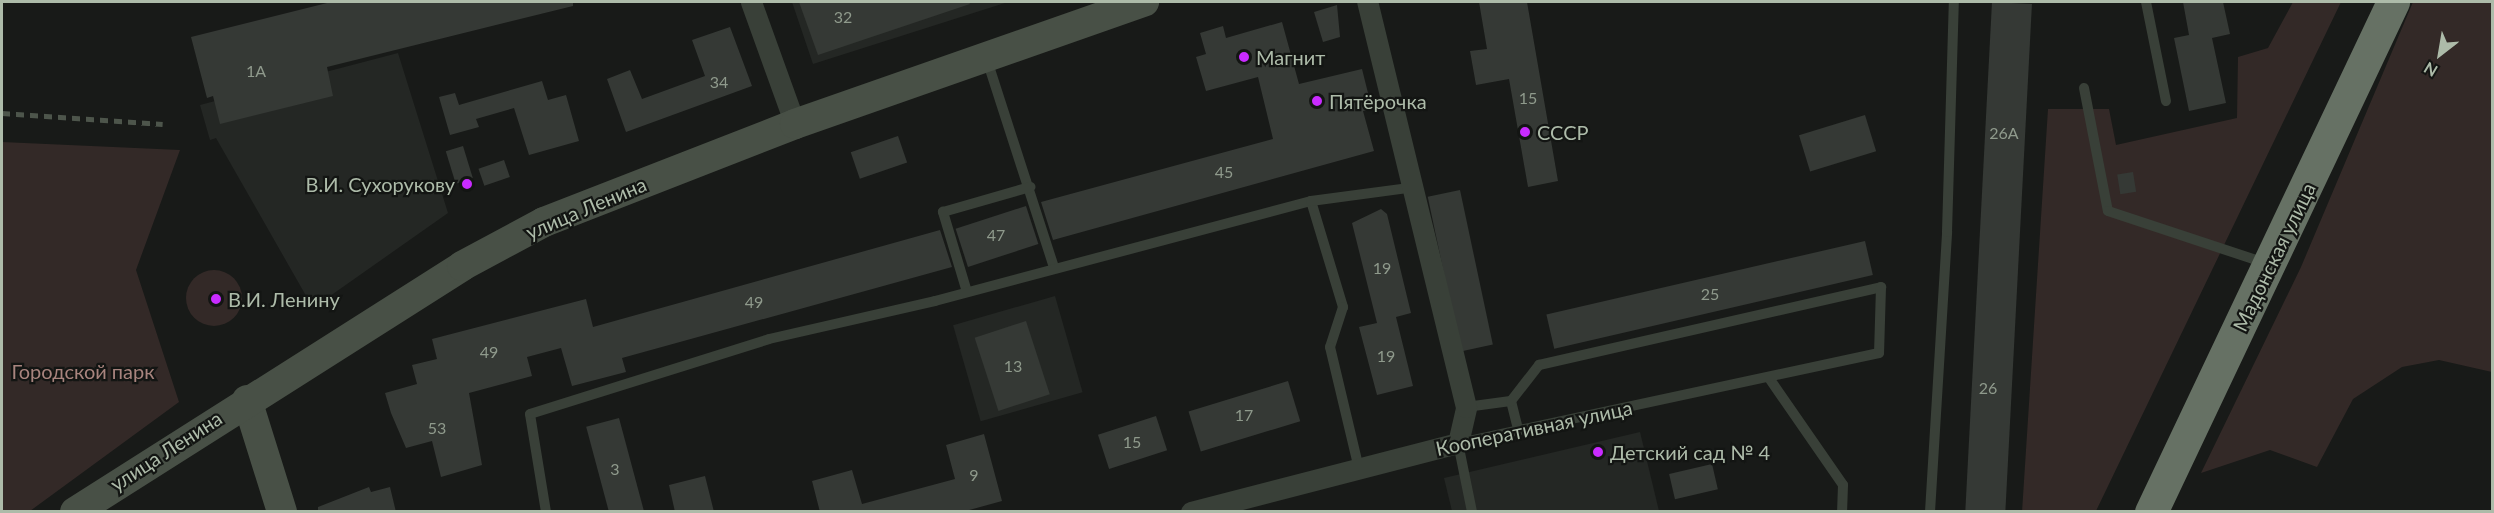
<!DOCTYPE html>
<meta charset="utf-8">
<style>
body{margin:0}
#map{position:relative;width:2494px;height:513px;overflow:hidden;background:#181a18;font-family:Lato,sans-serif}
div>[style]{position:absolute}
.built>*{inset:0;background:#242724;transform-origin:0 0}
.green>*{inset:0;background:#332927}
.round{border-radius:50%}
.building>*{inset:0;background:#353935;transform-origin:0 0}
.lane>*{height:10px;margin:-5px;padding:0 5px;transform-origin:5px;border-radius:5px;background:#394038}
.street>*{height:21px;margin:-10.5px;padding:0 10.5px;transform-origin:10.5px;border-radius:10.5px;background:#394038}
.secondary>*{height:30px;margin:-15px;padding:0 15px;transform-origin:15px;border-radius:15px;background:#485046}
.highway>*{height:33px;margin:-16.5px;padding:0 16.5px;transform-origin:16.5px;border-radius:16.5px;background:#667164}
.rail>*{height:4.5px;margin-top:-2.25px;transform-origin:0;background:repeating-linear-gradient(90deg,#4d554b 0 8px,transparent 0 14px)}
.dots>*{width:16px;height:16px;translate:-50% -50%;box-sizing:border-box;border:3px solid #131513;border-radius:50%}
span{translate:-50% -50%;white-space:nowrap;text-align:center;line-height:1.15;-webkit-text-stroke:4.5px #131513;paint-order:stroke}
.number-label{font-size:16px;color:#8f9a8c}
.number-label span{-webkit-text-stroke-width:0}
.poi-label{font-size:20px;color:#adbba9}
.left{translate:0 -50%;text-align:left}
.right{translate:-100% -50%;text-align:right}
.street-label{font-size:20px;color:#adbba9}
.park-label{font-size:20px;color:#a8847e}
.frame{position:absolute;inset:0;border:3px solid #adbba9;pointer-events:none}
.north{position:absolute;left:2410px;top:24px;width:60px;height:60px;-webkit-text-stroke:4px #131513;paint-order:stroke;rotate:211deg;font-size:16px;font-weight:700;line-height:24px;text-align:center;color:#adbba9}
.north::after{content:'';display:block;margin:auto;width:21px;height:27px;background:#adbba9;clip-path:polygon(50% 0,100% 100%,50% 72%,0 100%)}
</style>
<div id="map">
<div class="built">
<i style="clip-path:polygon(792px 2px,1008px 2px,813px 64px)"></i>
<i style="clip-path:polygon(398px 53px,448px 213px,313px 308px,216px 138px,210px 140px,200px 105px)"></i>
<i style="left:1055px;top:296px;width:100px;height:106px;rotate:74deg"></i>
<i style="clip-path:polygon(1640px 432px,1659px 511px,1452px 511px,1444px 478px)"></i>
</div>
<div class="green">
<i style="clip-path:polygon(2293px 2px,2341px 2px,2096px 511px,2022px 512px,2048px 109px,2109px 109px,2116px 145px,2237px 118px,2238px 57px,2268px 48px)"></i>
<i style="clip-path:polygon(2413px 2px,2492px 2px,2492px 372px,2439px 360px,2402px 367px,2353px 399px,2317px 467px,2270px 450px,2201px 473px,2301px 267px)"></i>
<i style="clip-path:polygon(2px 142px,180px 150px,136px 270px,179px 402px,30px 511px,2px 511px)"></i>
<i class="round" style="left:186px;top:270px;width:56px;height:56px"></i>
</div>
<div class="building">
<i style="clip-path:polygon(331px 2px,573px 2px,573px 6px,327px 67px,333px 96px,220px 124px,213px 96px,207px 98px,191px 37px)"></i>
<i style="clip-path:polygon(799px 2px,969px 2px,970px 4px,818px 55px)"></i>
<i style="clip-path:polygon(1479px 2px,1527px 2px,1558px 181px,1528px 187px,1509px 79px,1476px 85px,1470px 51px,1487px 49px)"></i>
<i style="left:1992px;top:2px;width:40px;height:511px;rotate:3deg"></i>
<i style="clip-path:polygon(2183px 2px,2223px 2px,2230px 34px,2212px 38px,2226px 103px,2189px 111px,2174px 38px,2189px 35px)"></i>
<i style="clip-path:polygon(1337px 5px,1340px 37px,1323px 42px,1314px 12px)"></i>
<i style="clip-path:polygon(1282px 22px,1299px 84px,1362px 69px,1372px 109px,1363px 111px,1374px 151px,1053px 240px,1041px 202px,1273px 139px,1258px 77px,1206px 91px,1196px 57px,1206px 54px,1200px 33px,1223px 26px,1226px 38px)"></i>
<i style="clip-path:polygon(730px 27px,752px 86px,626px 132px,607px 79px,630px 70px,642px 99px,705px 76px,692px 40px)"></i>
<i style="clip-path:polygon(542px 81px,548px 100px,566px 95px,579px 141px,529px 155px,514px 108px,476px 119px,479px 127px,450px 135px,439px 97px,455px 93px,459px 105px)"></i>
<i style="left:1865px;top:115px;width:38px;height:69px;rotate:73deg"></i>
<i style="left:898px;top:136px;width:28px;height:50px;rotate:71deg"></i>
<i style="left:463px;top:146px;width:34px;height:18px;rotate:73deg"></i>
<i style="left:504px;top:160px;width:18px;height:27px;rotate:71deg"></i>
<i style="left:2133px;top:172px;width:20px;height:16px;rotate:81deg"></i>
<i style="left:1460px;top:190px;width:158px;height:33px;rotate:78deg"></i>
<i style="left:1026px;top:206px;width:40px;height:74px;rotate:72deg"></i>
<i style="clip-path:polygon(1381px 209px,1387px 214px,1411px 313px,1396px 317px,1413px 386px,1377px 395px,1359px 327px,1377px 323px,1352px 223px)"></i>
<i style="clip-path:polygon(940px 230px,952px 267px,622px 358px,626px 372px,572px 386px,561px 348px,527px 357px,532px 376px,469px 393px,482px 465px,441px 477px,432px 441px,406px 448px,391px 413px,385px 393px,417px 384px,412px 365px,437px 359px,432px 339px,586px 299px,593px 327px)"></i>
<i style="left:1865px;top:241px;width:35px;height:327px;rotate:77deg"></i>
<i style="left:1026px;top:321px;width:77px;height:54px;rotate:72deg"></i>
<i style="left:1288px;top:381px;width:42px;height:104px;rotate:73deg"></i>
<i style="left:1156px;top:416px;width:36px;height:61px;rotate:72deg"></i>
<i style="left:619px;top:418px;width:97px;height:34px;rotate:75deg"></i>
<i style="clip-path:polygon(984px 434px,1002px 501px,962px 512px,820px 512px,812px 481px,852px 470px,862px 504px,955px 479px,946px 445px)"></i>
<i style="left:1712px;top:464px;width:26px;height:44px;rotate:77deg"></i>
<i style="clip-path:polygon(705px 476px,714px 512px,675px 512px,669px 485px)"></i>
<i style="clip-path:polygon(369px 487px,371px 492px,390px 487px,396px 512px,318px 512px,318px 507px)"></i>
</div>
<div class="lane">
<i style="left:2146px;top:2px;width:101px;rotate:78.6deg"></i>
<i style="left:987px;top:60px;width:219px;rotate:72.1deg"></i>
<i style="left:2084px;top:88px;width:125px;rotate:79deg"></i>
<i style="left:2108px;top:211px;width:165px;rotate:18.3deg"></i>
<i style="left:1311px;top:201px;width:111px;rotate:73.2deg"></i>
<i style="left:1343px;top:307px;width:42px;rotate:108deg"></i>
<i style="left:1330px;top:347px;width:125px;rotate:76.6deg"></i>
<i style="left:967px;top:292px;width:84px;rotate:-106.7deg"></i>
<i style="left:943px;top:212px;width:91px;rotate:-16deg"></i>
<i style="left:1769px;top:378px;width:130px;rotate:55.3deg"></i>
<i style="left:1843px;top:485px;width:27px;rotate:92deg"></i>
<i style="left:1511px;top:401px;width:29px;rotate:76deg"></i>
<i style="left:1466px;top:407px;width:45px;rotate:-7.6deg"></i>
<i style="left:1511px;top:401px;width:46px;rotate:-52.1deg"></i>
<i style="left:1539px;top:365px;width:351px;rotate:-12.8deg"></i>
<i style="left:1881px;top:287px;width:66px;rotate:91.7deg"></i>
<i style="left:1879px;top:353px;width:431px;rotate:167.9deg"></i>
<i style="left:1458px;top:443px;width:70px;rotate:78.5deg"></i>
<i style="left:546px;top:512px;width:99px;rotate:-99.3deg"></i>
<i style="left:530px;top:414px;width:250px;rotate:-17.4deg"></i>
<i style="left:769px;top:339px;width:170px;rotate:-12.9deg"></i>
<i style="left:935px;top:301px;width:389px;rotate:-14.9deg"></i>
<i style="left:1311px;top:201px;width:99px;rotate:-7.6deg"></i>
<i style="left:1930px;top:512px;width:281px;rotate:-86.5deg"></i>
<i style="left:1947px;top:232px;width:230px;rotate:-88.3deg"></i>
</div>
<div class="street">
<i style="left:751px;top:2px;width:130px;rotate:70.2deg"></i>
<i style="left:1191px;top:512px;width:276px;rotate:-14.5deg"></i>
<i style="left:1458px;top:443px;width:37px;rotate:-77deg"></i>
<i style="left:1466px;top:407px;width:417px;rotate:-103.7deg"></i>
</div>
<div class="secondary">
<i style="left:247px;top:400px;width:117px;rotate:72.6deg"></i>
<i style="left:75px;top:512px;width:459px;rotate:-32.4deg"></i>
<i style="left:462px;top:266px;width:93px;rotate:-28.2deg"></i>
<i style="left:544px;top:222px;width:269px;rotate:-21.3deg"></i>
<i style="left:795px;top:124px;width:370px;rotate:-19.3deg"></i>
</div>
<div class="highway">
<i style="left:2151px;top:512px;width:565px;rotate:-64.62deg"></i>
</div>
<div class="rail">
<i style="left:2px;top:113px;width:161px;rotate:3.9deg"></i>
</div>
<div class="dots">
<i style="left:1244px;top:57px;background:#c92bff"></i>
<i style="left:1317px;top:101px;background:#c92bff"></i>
<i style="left:1525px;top:132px;background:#c92bff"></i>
<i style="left:467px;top:184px;background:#c92bff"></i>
<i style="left:216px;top:299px;background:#c92bff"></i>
<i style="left:1598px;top:452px;background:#c92bff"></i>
</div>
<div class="number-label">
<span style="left:843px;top:17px">32</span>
<span style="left:256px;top:71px">1А</span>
<span style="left:719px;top:82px">34</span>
<span style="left:1528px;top:98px">15</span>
<span style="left:2004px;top:133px">26А</span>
<span style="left:1224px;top:172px">45</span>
<span style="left:996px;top:235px">47</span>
<span style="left:1382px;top:268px">19</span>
<span style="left:1710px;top:294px">25</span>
<span style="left:754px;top:302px">49</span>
<span style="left:489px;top:352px">49</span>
<span style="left:1386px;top:356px">19</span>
<span style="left:1013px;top:366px">13</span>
<span style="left:1988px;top:388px">26</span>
<span style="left:1244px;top:415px">17</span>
<span style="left:437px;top:428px">53</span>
<span style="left:1132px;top:442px">15</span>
<span style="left:615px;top:469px">3</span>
<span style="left:974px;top:475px">9</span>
</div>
<div class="poi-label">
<span class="left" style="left:1256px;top:57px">Магнит</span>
<span class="left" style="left:1329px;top:101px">Пятёрочка</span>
<span class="left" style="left:1537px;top:132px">СССР</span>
<span class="right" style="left:455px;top:184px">В.И. Сухорукову</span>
<span class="left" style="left:228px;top:299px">В.И. Ленину</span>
<span class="left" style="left:1610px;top:452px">Детский сад № 4</span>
</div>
<div class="street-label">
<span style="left:586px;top:208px;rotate:-23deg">улица Ленина</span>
<span style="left:2274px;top:257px;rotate:-64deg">Мадонская улица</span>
<span style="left:1534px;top:428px;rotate:-12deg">Кооперативная улица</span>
<span style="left:166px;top:451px;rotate:-33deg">улица Ленина</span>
</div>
<div class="park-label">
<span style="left:83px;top:371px">Городской парк</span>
</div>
<div class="frame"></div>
<div class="north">N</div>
</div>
